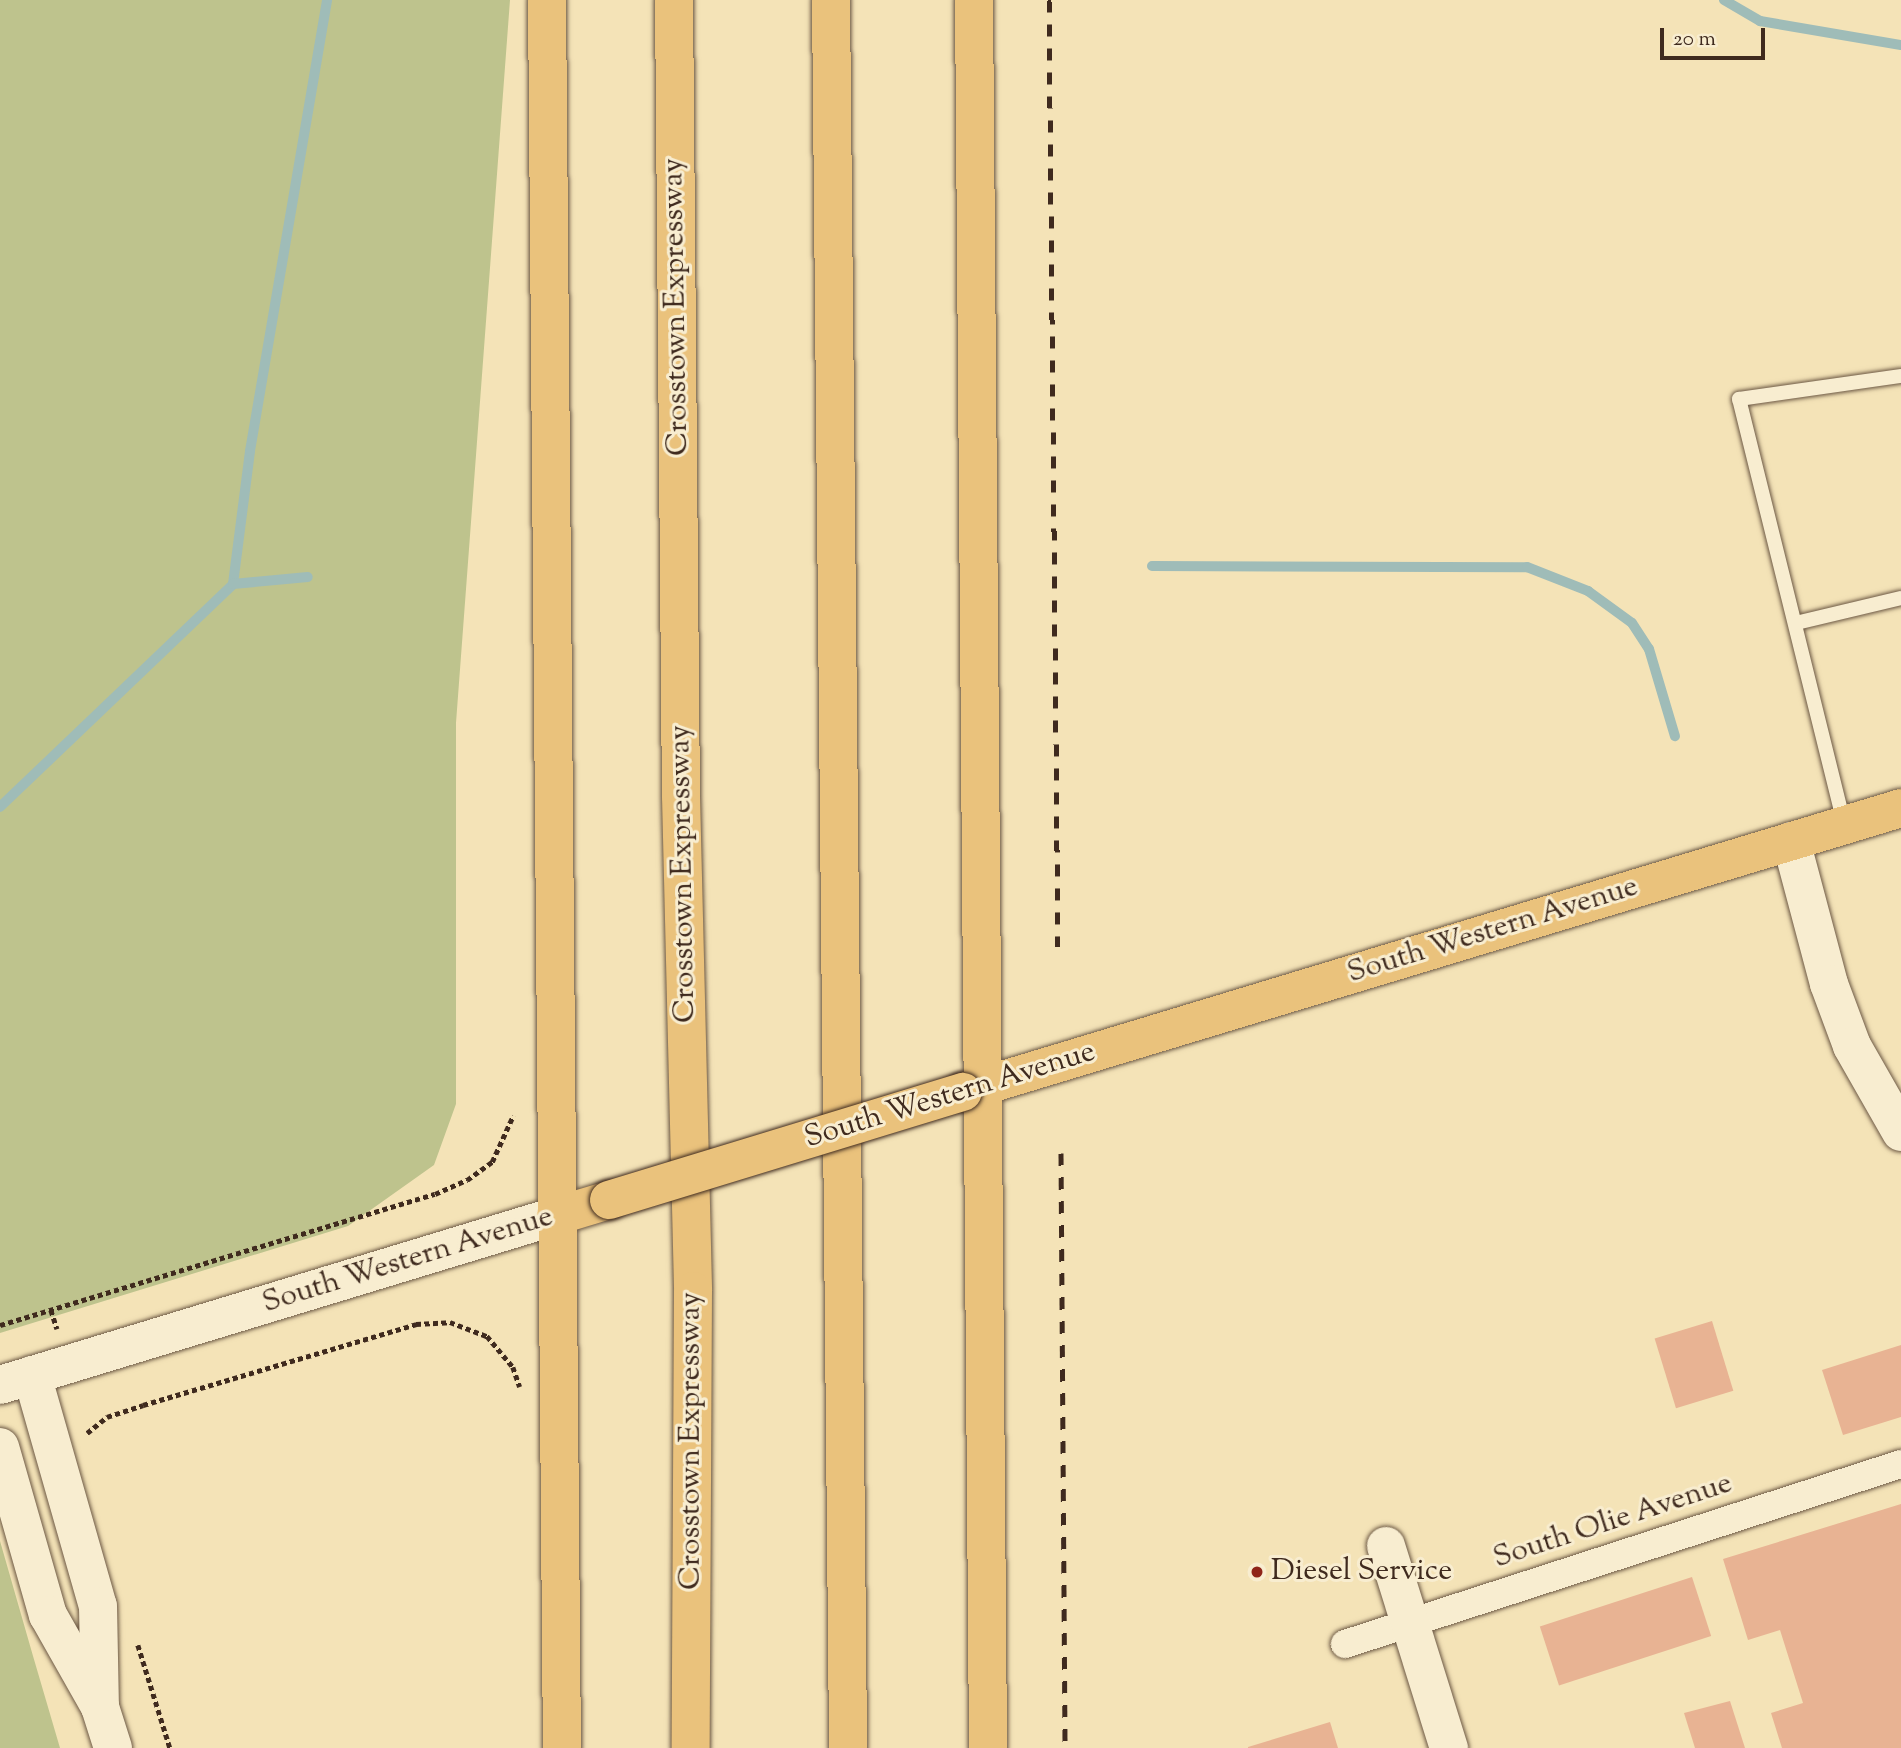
<!DOCTYPE html>
<style>
body{margin:0}
#map{position:relative;width:1901px;height:1748px;overflow:hidden;background:#f4e3b7;font-family:"Sorts Mill Goudy",serif}
div>[style]{position:absolute}
.green>*{inset:0;background:#bec38d}
.stream>*{height:10px;margin:-5px;padding:0 5px;transform-origin:5px;border-radius:5px;background:#9fbcb8}
.building>*{inset:0;background:#e8b393;transform-origin:0 0}
.path>*{height:4.5px;margin-top:-2.25px;transform-origin:0;background:repeating-linear-gradient(90deg,#3f2a1e 0 5px,transparent 0 8.5px)}
.roads{filter:drop-shadow(0 0 2px #6c5844) drop-shadow(0 0 2px #6c5844)}
.lane>*{height:14px;margin:-7px;padding:0 7px;transform-origin:7px;border-radius:7px;background:#f8edd0}
.street>*{height:28px;margin:-14px;padding:0 14px;transform-origin:14px;border-radius:14px;background:#f8edd0}
.secondary>*{height:38px;margin:-19px;padding:0 19px;transform-origin:19px;border-radius:19px;background:#f8edd0}
.primary>*{height:38px;margin:-19px;padding:0 19px;transform-origin:19px;border-radius:19px;background:#eac27c}
.highway>*{height:38px;margin:-19px;padding:0 19px;transform-origin:19px;border-radius:19px;background:#eac27c}
.rail>*{height:5px;margin-top:-2.5px;transform-origin:0;background:repeating-linear-gradient(90deg,#3f2a1e 0 12px,transparent 0 24px)}
.bridges{filter:drop-shadow(0 0 2px #3f2a1e) drop-shadow(0 0 2px #3f2a1e)}
.primary-bridge>*{height:38px;margin:-19px;padding:0 19px;transform-origin:19px;border-radius:19px;background:#eac27c}
.dots>*{width:19px;height:19px;translate:-50% -50%;box-sizing:border-box;border:4px solid #f8edd0;border-radius:50%}
span{translate:-50% -50%;white-space:nowrap;text-align:center;line-height:1.15;-webkit-text-stroke:6px #f8edd0;paint-order:stroke}
.street-label{font-size:30px;color:#3f2a1e}
.poi-label{font-size:30px;color:#3f2a1e}
.left{translate:0 -50%;text-align:left}
.scale{position:absolute;left:1660px;top:28px;width:105px;height:32px;box-sizing:border-box;border:4px solid #3f2a1e;border-top:0;padding-left:9px;font-size:21px;line-height:24px;white-space:nowrap;color:#3f2a1e;-webkit-text-stroke:5px #f8edd0;paint-order:stroke}
</style>
<div id="map">
<div class="green">
<i style="clip-path:polygon(0 0,510px 0,456px 723px,456px 1104px,434px 1165px,348px 1226px,0 1333px)"></i>
<i style="clip-path:polygon(0 1541px,33px 1656px,60px 1748px,0 1748px)"></i>
</div>
<div class="stream">
<i style="left:1724px;top:0;width:42px;rotate:30.3deg"></i>
<i style="left:1760px;top:21px;width:143px;rotate:9.7deg"></i>
<i style="left:1152px;top:566px;width:375px;rotate:0.2deg"></i>
<i style="left:1527px;top:567px;width:66px;rotate:21.5deg"></i>
<i style="left:1588px;top:591px;width:54px;rotate:36deg"></i>
<i style="left:1632px;top:623px;width:31px;rotate:57deg"></i>
<i style="left:1649px;top:649px;width:91px;rotate:73.4deg"></i>
<i style="left:233px;top:584px;width:134px;rotate:-82.7deg"></i>
<i style="left:250px;top:451px;width:458px;rotate:-80.3deg"></i>
<i style="left:0;top:807px;width:323px;rotate:-43.7deg"></i>
<i style="left:233px;top:584px;width:75px;rotate:-5.3deg"></i>
</div>
<div class="building">
<i style="left:1712px;top:1321px;width:73px;height:60px;rotate:73deg"></i>
<i style="clip-path:polygon(1901px 1345px,1901px 1417px,1843px 1435px,1822px 1370px)"></i>
<i style="clip-path:polygon(1901px 1504px,1901px 1748px,1782px 1748px,1771px 1713px,1803px 1703px,1780px 1630px,1748px 1640px,1723px 1559px)"></i>
<i style="left:1692px;top:1577px;width:62px;height:160px;rotate:72deg"></i>
<i style="clip-path:polygon(1730px 1701px,1745px 1748px,1695px 1748px,1684px 1713px)"></i>
<i style="clip-path:polygon(1330px 1722px,1338px 1748px,1248px 1748px,1248px 1747px)"></i>
</div>
<div class="path">
<i style="left:51px;top:1310px;width:20px;rotate:72deg"></i>
<i style="left:0;top:1325px;width:454px;rotate:-16.8deg"></i>
<i style="left:435px;top:1194px;width:35px;rotate:-24deg"></i>
<i style="left:467px;top:1180px;width:31px;rotate:-36deg"></i>
<i style="left:492px;top:1162px;width:51px;rotate:-65.5deg"></i>
<i style="left:87px;top:1433px;width:26px;rotate:-39deg"></i>
<i style="left:107px;top:1417px;width:38px;rotate:-18deg"></i>
<i style="left:143px;top:1405px;width:285px;rotate:-16.5deg"></i>
<i style="left:416px;top:1324px;width:34px;rotate:-3deg"></i>
<i style="left:450px;top:1322px;width:40px;rotate:21deg"></i>
<i style="left:487px;top:1336px;width:40px;rotate:50deg"></i>
<i style="left:513px;top:1367px;width:21px;rotate:71deg"></i>
<i style="left:138px;top:1645px;width:108px;rotate:72.7deg"></i>
</div>
<div class="roads">
<div class="lane">
<i style="left:1796px;top:623px;width:108px;rotate:-13.4deg"></i>
<i style="left:1844px;top:823px;width:437px;rotate:-103.9deg"></i>
<i style="left:1739px;top:399px;width:164px;rotate:-8.1deg"></i>
</div>
<div class="street">
<i style="left:1345px;top:1644px;width:584px;rotate:-17.94deg"></i>
</div>
<div class="secondary">
<i style="left:1791px;top:841px;width:148px;rotate:75.1deg"></i>
<i style="left:1829px;top:984px;width:66px;rotate:69.6deg"></i>
<i style="left:1852px;top:1046px;width:99px;rotate:60.3deg"></i>
<i style="left:32px;top:1375px;width:240px;rotate:74.1deg"></i>
<i style="left:98px;top:1606px;width:101px;rotate:88.9deg"></i>
<i style="left:0;top:1385px;width:581px;rotate:-16.91deg"></i>
<i style="left:0;top:1447px;width:175px;rotate:74.1deg"></i>
<i style="left:48px;top:1615px;width:106px;rotate:60.5deg"></i>
<i style="left:100px;top:1707px;width:43px;rotate:72.4deg"></i>
<i style="left:1386px;top:1546px;width:212px;rotate:72.7deg"></i>
</div>
<div class="primary">
<i style="left:963px;top:1092px;width:980px;rotate:-16.84deg"></i>
<i style="left:556px;top:1216px;width:55px;rotate:-16.8deg"></i>
</div>
<div class="highway">
<i style="left:547px;top:0;width:1748px;rotate:89.51deg"></i>
<i style="left:674px;top:0;width:796px;rotate:89.5deg"></i>
<i style="left:681px;top:796px;width:495px;rotate:88.6deg"></i>
<i style="left:693px;top:1291px;width:457px;rotate:90.3deg"></i>
<i style="left:831px;top:0;width:1748px;rotate:89.44deg"></i>
<i style="left:974px;top:0;width:1748px;rotate:89.54deg"></i>
</div>
</div>
<div class="rail">
<i style="left:1049px;top:0;width:947px;rotate:89.46deg"></i>
<i style="left:1061px;top:1153px;width:595px;rotate:89.61deg"></i>
</div>
<div class="bridges">
<div class="primary-bridge">
<i style="left:609px;top:1200px;width:370px;rotate:-17deg"></i>
</div>
</div>
<div class="dots">
<i style="left:1257px;top:1572px;background:#8f2418"></i>
</div>
<div class="street-label">
<span style="left:677px;top:307px;rotate:-91deg">Crosstown Expressway</span>
<span style="left:684px;top:874px;rotate:-91deg">Crosstown Expressway</span>
<span style="left:1493px;top:931px;rotate:-17deg">South Western Avenue</span>
<span style="left:950px;top:1096px;rotate:-17deg">South Western Avenue</span>
<span style="left:408px;top:1261px;rotate:-17deg">South Western Avenue</span>
<span style="left:692px;top:1441px;rotate:-90deg">Crosstown Expressway</span>
<span style="left:1613px;top:1522px;rotate:-18deg">South Olie Avenue</span>
</div>
<div class="poi-label">
<span class="left" style="left:1271px;top:1572px">Diesel Service</span>
</div>
<div class="scale">20 m</div>
</div>
